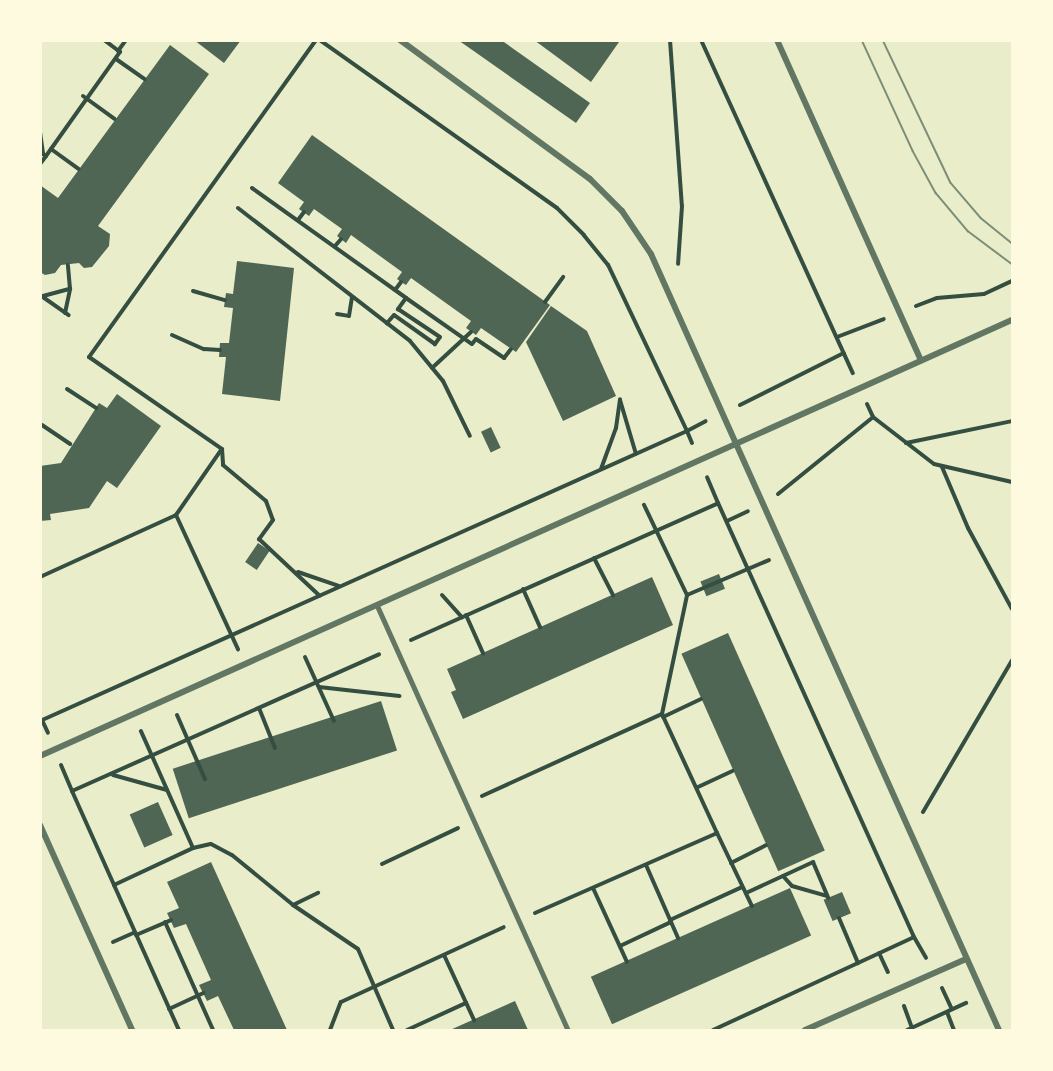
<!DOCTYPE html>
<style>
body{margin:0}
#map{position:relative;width:1053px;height:1071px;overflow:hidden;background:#e9edc9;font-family:"Roboto Condensed",sans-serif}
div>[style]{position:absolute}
.building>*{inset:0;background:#4f6655;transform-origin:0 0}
.path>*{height:4px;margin:-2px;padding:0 2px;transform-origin:2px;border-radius:2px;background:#344e41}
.service>*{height:4.5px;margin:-2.25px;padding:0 2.25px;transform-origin:2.25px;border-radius:2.25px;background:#617663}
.minor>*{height:6px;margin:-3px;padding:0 3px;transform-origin:3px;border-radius:3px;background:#617663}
.tram>*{height:1.5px;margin:-0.75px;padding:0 0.75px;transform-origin:0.75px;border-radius:0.75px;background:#7c8e77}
span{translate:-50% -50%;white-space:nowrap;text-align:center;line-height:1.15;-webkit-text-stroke:5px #fefae0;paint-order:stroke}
.frame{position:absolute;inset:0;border:42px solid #fefae0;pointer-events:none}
</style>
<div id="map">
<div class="building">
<i style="clip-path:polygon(194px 40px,241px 40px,224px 63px)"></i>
<i style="clip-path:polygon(458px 40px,501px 40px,590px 103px,576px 123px)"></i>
<i style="clip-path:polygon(534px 40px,617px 40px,619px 42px,591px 82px)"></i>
<i style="clip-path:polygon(170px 45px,209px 74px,98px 226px,110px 234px,109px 246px,92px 267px,84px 268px,79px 263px,61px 265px,55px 273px,45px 275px,40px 272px,40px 185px,58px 198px)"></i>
<i style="clip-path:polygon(312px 135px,550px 305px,516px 352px,481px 328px,476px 335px,466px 328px,471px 321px,411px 278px,406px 285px,401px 282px,397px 279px,402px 272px,351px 235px,346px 243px,337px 236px,342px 229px,314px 209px,309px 216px,299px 209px,304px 202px,278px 183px)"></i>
<i style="clip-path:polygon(237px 261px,294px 268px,280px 401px,222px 394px,226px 357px,219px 357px,220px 343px,229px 343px,233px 308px,224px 307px,226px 293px,233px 294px)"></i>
<i style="clip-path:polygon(551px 306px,587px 331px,616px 396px,563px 421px,526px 342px)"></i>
<i style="clip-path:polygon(117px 394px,161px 426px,117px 488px,107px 481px,89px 508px,50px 514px,51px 520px,40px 521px,40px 466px,61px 463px,99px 403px,107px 408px)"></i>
<i style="left:491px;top:427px;width:23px;height:11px;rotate:65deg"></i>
<i style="left:258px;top:543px;width:14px;height:23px;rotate:34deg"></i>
<i style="left:719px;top:574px;width:16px;height:20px;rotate:68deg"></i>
<i style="clip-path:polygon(652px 577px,673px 625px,463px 719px,451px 692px,456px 690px,447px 669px)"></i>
<i style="left:728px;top:633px;width:238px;height:51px;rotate:66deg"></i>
<i style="left:381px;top:701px;width:52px;height:219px;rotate:72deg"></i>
<i style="left:158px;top:802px;width:36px;height:31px;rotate:66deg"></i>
<i style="clip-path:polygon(211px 862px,287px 1030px,234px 1030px,218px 996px,207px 1001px,199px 985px,211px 980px,186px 924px,174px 928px,167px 913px,179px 908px,167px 882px)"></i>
<i style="left:790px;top:888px;width:52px;height:218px;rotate:66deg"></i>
<i style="left:842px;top:892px;width:23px;height:20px;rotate:67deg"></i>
<i style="clip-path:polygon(515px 1001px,528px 1030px,450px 1030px)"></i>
</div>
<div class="path">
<i style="left:316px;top:40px;width:390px;rotate:125.6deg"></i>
<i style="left:89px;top:357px;width:162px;rotate:34.7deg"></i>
<i style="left:222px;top:449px;width:16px;rotate:86deg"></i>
<i style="left:223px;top:465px;width:56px;rotate:39.9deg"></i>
<i style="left:266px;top:501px;width:20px;rotate:70deg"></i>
<i style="left:273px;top:520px;width:24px;rotate:126deg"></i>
<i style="left:259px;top:539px;width:83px;rotate:43.1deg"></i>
<i style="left:670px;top:40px;width:166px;rotate:85.9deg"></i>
<i style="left:682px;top:206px;width:58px;rotate:93.9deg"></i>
<i style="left:701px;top:40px;width:366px;rotate:65.5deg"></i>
<i style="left:118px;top:51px;width:14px;rotate:-54deg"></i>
<i style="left:116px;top:59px;width:35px;rotate:35deg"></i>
<i style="left:83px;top:96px;width:39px;rotate:36deg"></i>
<i style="left:40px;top:132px;width:22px;rotate:82deg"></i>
<i style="left:51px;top:149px;width:34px;rotate:36deg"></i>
<i style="left:40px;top:152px;width:7px;rotate:34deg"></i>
<i style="left:46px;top:156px;width:128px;rotate:-54.6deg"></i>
<i style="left:120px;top:52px;width:20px;rotate:-143deg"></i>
<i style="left:40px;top:164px;width:10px;rotate:-53deg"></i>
<i style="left:252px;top:188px;width:189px;rotate:35.5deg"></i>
<i style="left:406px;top:298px;width:14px;rotate:126deg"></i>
<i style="left:398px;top:309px;width:50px;rotate:33.7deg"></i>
<i style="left:440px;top:337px;width:9px;rotate:126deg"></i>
<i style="left:435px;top:344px;width:50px;rotate:-144.7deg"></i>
<i style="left:394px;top:315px;width:11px;rotate:131deg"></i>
<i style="left:238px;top:208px;width:217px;rotate:37.7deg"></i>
<i style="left:410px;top:341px;width:52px;rotate:50.5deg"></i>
<i style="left:443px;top:381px;width:61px;rotate:63.9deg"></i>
<i style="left:298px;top:220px;width:10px;rotate:-53deg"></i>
<i style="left:335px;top:246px;width:9px;rotate:-49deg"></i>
<i style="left:395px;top:290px;width:10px;rotate:-53deg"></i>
<i style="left:193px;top:291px;width:33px;rotate:16deg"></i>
<i style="left:40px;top:295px;width:35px;rotate:35deg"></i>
<i style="left:43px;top:296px;width:28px;rotate:-15deg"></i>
<i style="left:70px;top:289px;width:24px;rotate:-95deg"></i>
<i style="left:406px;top:298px;width:80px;rotate:34.9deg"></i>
<i style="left:472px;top:344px;width:6px;rotate:-51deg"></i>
<i style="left:476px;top:339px;width:34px;rotate:34deg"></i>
<i style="left:504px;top:358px;width:11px;rotate:-52deg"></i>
<i style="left:545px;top:302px;width:31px;rotate:-54deg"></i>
<i style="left:916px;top:306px;width:22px;rotate:-21deg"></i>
<i style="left:937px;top:298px;width:47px;rotate:-4.9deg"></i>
<i style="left:984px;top:294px;width:31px;rotate:-25deg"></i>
<i style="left:65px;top:313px;width:25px;rotate:-78deg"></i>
<i style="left:337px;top:314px;width:12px;rotate:9deg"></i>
<i style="left:349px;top:316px;width:19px;rotate:-81deg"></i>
<i style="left:172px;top:335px;width:35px;rotate:24deg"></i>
<i style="left:204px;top:349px;width:16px;rotate:4deg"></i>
<i style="left:837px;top:337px;width:50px;rotate:-21deg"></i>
<i style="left:432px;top:368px;width:53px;rotate:-42.7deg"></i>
<i style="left:67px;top:389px;width:35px;rotate:33deg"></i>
<i style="left:620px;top:400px;width:56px;rotate:73.5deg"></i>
<i style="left:867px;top:404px;width:14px;rotate:65deg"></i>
<i style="left:873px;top:417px;width:77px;rotate:37.6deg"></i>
<i style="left:934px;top:464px;width:80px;rotate:13deg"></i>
<i style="left:740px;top:405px;width:116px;rotate:-26.6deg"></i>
<i style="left:42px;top:425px;width:34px;rotate:34deg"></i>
<i style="left:692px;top:443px;width:13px;rotate:-113deg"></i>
<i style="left:687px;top:431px;width:21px;rotate:-28deg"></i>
<i style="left:906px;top:443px;width:108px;rotate:-11.7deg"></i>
<i style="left:942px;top:467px;width:66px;rotate:66.9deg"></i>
<i style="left:968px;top:528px;width:92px;rotate:61.5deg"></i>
<i style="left:601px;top:469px;width:44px;rotate:-69.9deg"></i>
<i style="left:616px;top:428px;width:29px;rotate:-82deg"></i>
<i style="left:778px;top:494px;width:122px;rotate:-39deg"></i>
<i style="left:176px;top:515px;width:148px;rotate:65.2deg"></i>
<i style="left:727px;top:521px;width:23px;rotate:-25deg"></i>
<i style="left:594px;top:558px;width:42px;rotate:62.8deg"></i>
<i style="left:298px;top:572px;width:43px;rotate:18.9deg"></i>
<i style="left:40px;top:577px;width:149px;rotate:-24.5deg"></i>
<i style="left:176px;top:515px;width:79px;rotate:-55.3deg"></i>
<i style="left:523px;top:589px;width:42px;rotate:65.9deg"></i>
<i style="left:442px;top:595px;width:30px;rotate:48deg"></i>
<i style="left:687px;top:595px;width:89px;rotate:-23.1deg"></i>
<i style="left:466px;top:615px;width:42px;rotate:65.9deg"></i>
<i style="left:411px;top:640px;width:336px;rotate:-24deg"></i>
<i style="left:718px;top:503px;width:28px;rotate:-113deg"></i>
<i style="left:305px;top:657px;width:70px;rotate:65.6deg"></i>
<i style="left:319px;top:687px;width:81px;rotate:6.4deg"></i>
<i style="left:259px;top:708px;width:43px;rotate:68.2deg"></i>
<i style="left:177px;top:715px;width:70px;rotate:66.4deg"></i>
<i style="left:663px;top:717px;width:42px;rotate:-25.3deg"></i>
<i style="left:42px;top:720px;width:14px;rotate:65deg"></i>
<i style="left:40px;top:721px;width:709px;rotate:-24.14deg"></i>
<i style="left:687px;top:431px;width:184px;rotate:-115.4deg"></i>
<i style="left:608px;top:265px;width:38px;rotate:-129deg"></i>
<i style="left:584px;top:235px;width:38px;rotate:-135deg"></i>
<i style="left:557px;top:208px;width:291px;rotate:-144.7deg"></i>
<i style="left:61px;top:765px;width:28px;rotate:67deg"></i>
<i style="left:72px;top:791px;width:336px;rotate:-24deg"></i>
<i style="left:113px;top:775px;width:56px;rotate:15.5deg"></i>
<i style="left:698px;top:787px;width:38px;rotate:-25deg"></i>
<i style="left:72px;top:791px;width:103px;rotate:65.9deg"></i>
<i style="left:114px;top:885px;width:87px;rotate:-25.1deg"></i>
<i style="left:193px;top:848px;width:128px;rotate:-114deg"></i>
<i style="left:482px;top:796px;width:198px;rotate:-24.5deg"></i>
<i style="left:662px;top:714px;width:122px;rotate:-78.1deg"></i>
<i style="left:687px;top:595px;width:100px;rotate:-115.5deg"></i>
<i style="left:923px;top:812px;width:176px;rotate:-59.6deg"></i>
<i style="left:717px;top:833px;width:81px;rotate:64.4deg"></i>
<i style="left:193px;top:848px;width:18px;rotate:-13deg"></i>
<i style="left:211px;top:844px;width:24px;rotate:28deg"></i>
<i style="left:232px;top:855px;width:79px;rotate:39.3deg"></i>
<i style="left:293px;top:905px;width:78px;rotate:34.1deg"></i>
<i style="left:358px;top:949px;width:88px;rotate:66.6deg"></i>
<i style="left:731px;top:863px;width:39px;rotate:-27deg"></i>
<i style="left:382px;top:864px;width:84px;rotate:-25.3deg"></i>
<i style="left:646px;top:865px;width:80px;rotate:66.3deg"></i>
<i style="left:783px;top:876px;width:13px;rotate:48deg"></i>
<i style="left:792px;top:886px;width:36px;rotate:16deg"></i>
<i style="left:114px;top:885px;width:159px;rotate:65.9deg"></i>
<i style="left:593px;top:888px;width:81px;rotate:65.3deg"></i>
<i style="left:746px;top:893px;width:74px;rotate:-24.8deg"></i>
<i style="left:813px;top:862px;width:39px;rotate:67deg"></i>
<i style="left:293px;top:905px;width:28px;rotate:-26deg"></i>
<i style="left:535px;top:913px;width:199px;rotate:-23.7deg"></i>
<i style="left:717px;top:833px;width:131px;rotate:-114.8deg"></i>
<i style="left:839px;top:918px;width:49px;rotate:67.1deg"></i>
<i style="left:670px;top:920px;width:79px;rotate:-24.6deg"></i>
<i style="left:165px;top:922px;width:118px;rotate:66deg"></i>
<i style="left:136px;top:935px;width:38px;rotate:-23deg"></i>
<i style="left:914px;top:937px;width:24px;rotate:60deg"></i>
<i style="left:113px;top:942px;width:24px;rotate:-24deg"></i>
<i style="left:620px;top:946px;width:56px;rotate:-25.2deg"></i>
<i style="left:879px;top:953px;width:21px;rotate:65deg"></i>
<i style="left:444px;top:955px;width:72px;rotate:65.2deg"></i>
<i style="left:942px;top:988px;width:23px;rotate:65deg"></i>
<i style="left:904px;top:1006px;width:23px;rotate:70deg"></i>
<i style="left:169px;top:1009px;width:38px;rotate:-25deg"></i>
<i style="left:947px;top:1012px;width:19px;rotate:69deg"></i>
<i style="left:330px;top:1030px;width:30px;rotate:-69deg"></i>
<i style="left:341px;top:1002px;width:179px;rotate:-24.7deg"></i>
<i style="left:407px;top:1030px;width:65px;rotate:-24.6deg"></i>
<i style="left:713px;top:1030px;width:221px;rotate:-24.8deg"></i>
<i style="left:914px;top:937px;width:476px;rotate:-114.3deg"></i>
<i style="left:907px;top:1030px;width:65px;rotate:-24.6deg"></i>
</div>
<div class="service">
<i style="left:378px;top:607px;width:464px;rotate:65.8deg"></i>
</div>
<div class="minor">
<i style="left:400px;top:40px;width:235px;rotate:36.2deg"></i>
<i style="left:590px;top:179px;width:45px;rotate:45deg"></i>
<i style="left:622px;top:211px;width:52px;rotate:56deg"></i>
<i style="left:651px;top:254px;width:850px;rotate:65.85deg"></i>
<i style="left:777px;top:40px;width:351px;rotate:65.8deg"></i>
<i style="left:40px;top:756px;width:1065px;rotate:-24.16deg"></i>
<i style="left:40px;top:825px;width:225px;rotate:65.8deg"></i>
<i style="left:805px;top:1030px;width:176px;rotate:-23.8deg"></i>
</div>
<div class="tram">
<i style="left:862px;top:40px;width:122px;rotate:65.3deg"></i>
<i style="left:913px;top:151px;width:48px;rotate:61.3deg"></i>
<i style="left:936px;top:193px;width:50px;rotate:49.9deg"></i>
<i style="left:968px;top:231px;width:55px;rotate:36.9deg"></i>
<i style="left:883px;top:40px;width:158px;rotate:64.6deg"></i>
<i style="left:951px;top:183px;width:46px;rotate:49.4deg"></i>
<i style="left:981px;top:218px;width:40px;rotate:39deg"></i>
</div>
<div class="frame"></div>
</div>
